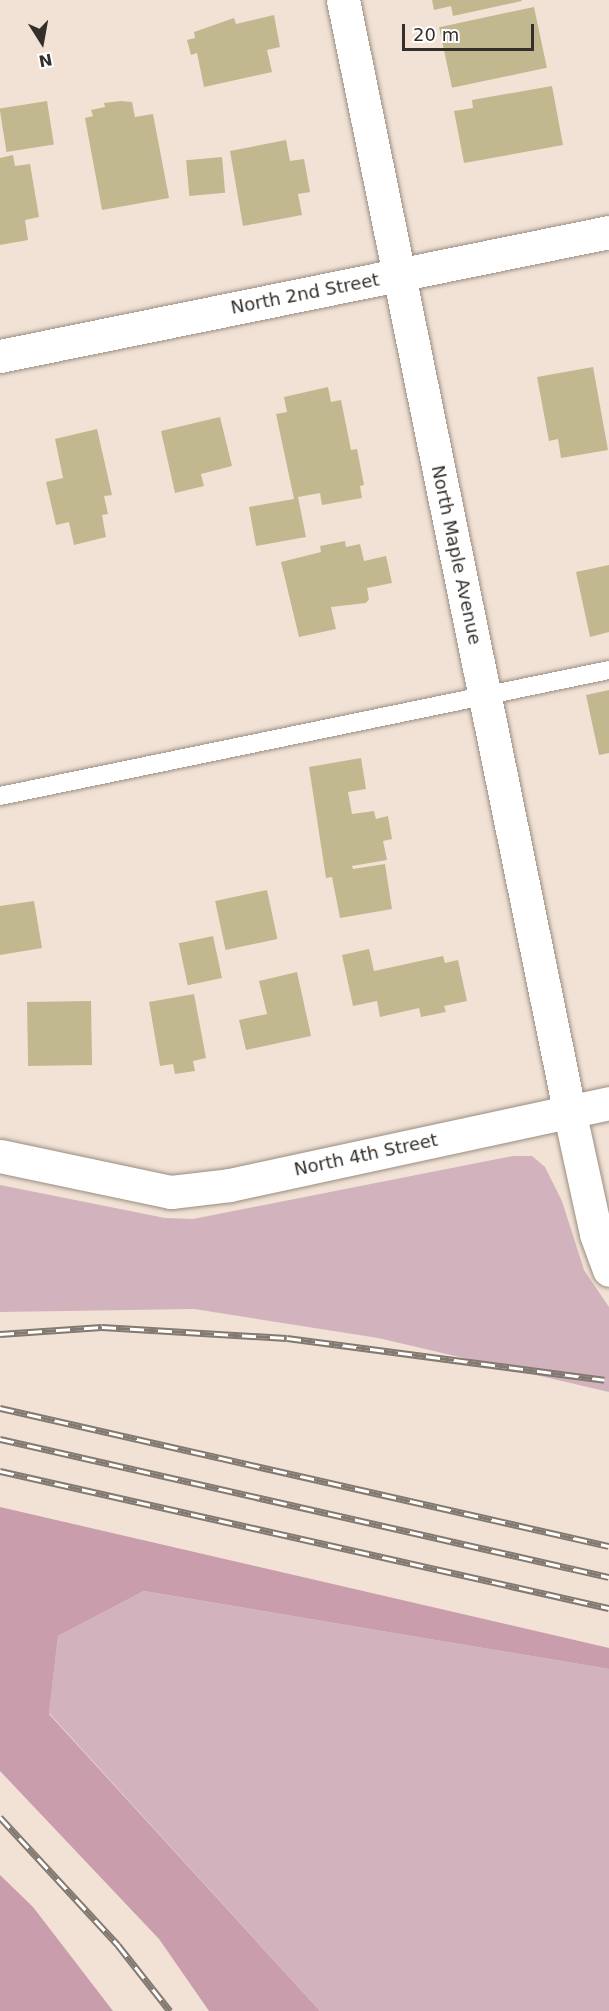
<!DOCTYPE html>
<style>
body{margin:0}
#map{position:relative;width:609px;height:2011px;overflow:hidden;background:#f1e2d5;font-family:"DejaVu Sans",sans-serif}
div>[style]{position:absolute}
.green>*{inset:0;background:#d2b3bd}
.forest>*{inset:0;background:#ca9dac}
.building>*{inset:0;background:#c2b88f;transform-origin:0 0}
.roads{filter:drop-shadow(0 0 2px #9a8d81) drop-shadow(0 0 2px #9a8d81)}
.service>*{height:18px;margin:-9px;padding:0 9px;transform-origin:9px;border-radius:9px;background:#fff}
.minor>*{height:33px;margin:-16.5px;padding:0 16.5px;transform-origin:16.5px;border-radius:16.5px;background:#fff}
.rail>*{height:7px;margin-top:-3.5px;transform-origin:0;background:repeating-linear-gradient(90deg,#fff 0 14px,#827971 0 28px);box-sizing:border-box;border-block:2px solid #827971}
span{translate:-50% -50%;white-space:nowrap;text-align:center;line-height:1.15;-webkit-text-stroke:4.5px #fff;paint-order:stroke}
.street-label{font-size:18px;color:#342f2a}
.north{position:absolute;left:12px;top:12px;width:60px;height:60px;-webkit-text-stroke:4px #fff;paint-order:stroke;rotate:169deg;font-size:16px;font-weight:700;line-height:24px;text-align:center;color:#342f2a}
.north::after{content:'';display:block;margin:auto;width:21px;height:27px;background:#342f2a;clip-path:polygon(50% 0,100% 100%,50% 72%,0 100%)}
.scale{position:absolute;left:402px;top:24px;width:132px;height:27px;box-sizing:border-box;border:3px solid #342f2a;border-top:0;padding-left:8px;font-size:18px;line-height:21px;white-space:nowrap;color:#342f2a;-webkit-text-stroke:4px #fff;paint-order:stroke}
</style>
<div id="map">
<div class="green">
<i style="clip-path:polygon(513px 1156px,532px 1156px,545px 1167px,562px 1201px,584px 1270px,609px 1307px,609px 1392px,378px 1338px,194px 1309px,0 1312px,0 1185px,165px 1218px,193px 1219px)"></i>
<i style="clip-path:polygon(144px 1591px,609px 1669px,609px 2011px,320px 2011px,49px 1713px,58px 1636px)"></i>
</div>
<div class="forest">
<i style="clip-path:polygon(0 1507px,609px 1648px,609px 1669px,144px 1591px,58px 1636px,49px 1714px,320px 2011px,209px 2011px,159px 1939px,0 1771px)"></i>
<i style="clip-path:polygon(0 1875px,33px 1907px,113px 2011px,0 2011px)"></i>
</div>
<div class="building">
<i style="clip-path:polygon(432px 0,521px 0,522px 1px,453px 16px,451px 6px,434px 10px)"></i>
<i style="left:534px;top:7px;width:62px;height:97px;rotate:78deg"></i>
<i style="clip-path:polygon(274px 15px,280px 47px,267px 50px,272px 72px,204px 87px,197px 53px,191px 55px,187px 40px,195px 38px,194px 32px,234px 18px,236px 24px)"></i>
<i style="clip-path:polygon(552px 86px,563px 145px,464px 163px,454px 111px,473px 108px,472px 100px)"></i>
<i style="left:47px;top:101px;width:44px;height:48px;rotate:81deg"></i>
<i style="clip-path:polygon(121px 101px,132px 102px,135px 117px,153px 114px,169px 198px,102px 210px,85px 118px,93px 116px,91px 110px,105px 107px,104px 103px)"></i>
<i style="clip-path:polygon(286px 140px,290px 161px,304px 159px,310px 192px,298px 194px,302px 215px,243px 226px,230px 151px)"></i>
<i style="clip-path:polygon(13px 155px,15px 166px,30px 164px,39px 217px,25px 220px,28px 240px,0 245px,0 158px)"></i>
<i style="left:222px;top:157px;width:36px;height:36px;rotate:85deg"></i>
<i style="clip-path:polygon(593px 367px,608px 450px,561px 458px,558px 439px,549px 441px,537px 377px)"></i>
<i style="clip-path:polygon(328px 387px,331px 402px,341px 400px,351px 450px,357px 449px,364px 485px,360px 486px,362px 498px,322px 505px,320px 493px,298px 497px,306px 537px,256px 546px,249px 507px,294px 499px,276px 414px,287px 412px,284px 397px)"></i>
<i style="clip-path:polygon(220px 417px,232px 466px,201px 474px,204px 486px,175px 493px,161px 431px)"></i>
<i style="clip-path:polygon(97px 429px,112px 495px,104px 496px,108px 514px,102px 515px,106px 537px,74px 545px,69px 522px,56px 525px,46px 482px,63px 478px,55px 439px)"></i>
<i style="clip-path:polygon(345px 541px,346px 547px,360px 544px,364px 561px,386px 556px,392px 583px,367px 588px,369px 599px,366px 603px,331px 607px,336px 629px,299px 637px,281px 562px,321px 552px,320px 546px)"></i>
<i style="clip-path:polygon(609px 565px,609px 632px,590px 637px,576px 572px)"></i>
<i style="clip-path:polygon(609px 690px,609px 753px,599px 755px,586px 695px)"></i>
<i style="clip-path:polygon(361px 758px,366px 789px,348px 792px,352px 814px,374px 811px,376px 819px,388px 816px,392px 839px,383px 841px,387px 860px,352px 866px,353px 869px,385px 864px,392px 909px,340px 918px,332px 877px,326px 878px,309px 767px)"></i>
<i style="left:267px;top:890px;width:50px;height:53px;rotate:78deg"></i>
<i style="clip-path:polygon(34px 901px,42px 948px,0 955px,0 906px)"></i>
<i style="left:213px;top:936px;width:43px;height:35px;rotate:78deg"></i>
<i style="clip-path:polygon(369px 949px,374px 971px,443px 956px,445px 963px,458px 960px,467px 1001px,444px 1006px,446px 1012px,421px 1017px,419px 1008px,380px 1017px,377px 1001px,353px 1006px,342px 955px)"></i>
<i style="clip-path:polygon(297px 972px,311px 1036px,246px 1050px,239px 1020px,267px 1014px,259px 981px)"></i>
<i style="clip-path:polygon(194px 994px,206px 1058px,193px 1061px,195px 1071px,175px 1074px,173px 1064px,160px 1066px,149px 1002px)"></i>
<i style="left:91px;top:1001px;width:64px;height:64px;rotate:89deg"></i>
</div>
<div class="roads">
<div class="service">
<i style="left:0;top:796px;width:622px;rotate:-11.69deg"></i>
</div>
<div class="minor">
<i style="left:343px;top:0;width:1133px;rotate:78.49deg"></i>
<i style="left:569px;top:1110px;width:127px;rotate:77.7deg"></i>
<i style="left:596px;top:1234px;width:38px;rotate:70deg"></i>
<i style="left:0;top:356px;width:621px;rotate:-11.51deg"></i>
<i style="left:0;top:1156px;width:175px;rotate:11.9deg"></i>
<i style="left:171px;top:1192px;width:59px;rotate:-6.8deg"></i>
<i style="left:230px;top:1185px;width:388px;rotate:-12.2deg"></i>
</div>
</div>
<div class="rail">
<i style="left:0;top:1334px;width:102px;rotate:-3.9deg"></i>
<i style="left:102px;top:1327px;width:185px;rotate:3.4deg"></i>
<i style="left:287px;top:1338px;width:320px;rotate:7.5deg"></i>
<i style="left:0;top:1408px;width:624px;rotate:12.77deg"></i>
<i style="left:0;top:1439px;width:624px;rotate:12.77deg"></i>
<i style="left:0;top:1471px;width:624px;rotate:12.68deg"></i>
<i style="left:0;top:1817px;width:174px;rotate:47.3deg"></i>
<i style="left:118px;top:1945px;width:84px;rotate:51.8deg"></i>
</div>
<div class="street-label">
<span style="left:305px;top:294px;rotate:-11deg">North 2nd Street</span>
<span style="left:456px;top:555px;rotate:78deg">North Maple Avenue</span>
<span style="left:366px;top:1155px;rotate:-12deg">North 4th Street</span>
</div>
<div class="north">N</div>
<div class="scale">20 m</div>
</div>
